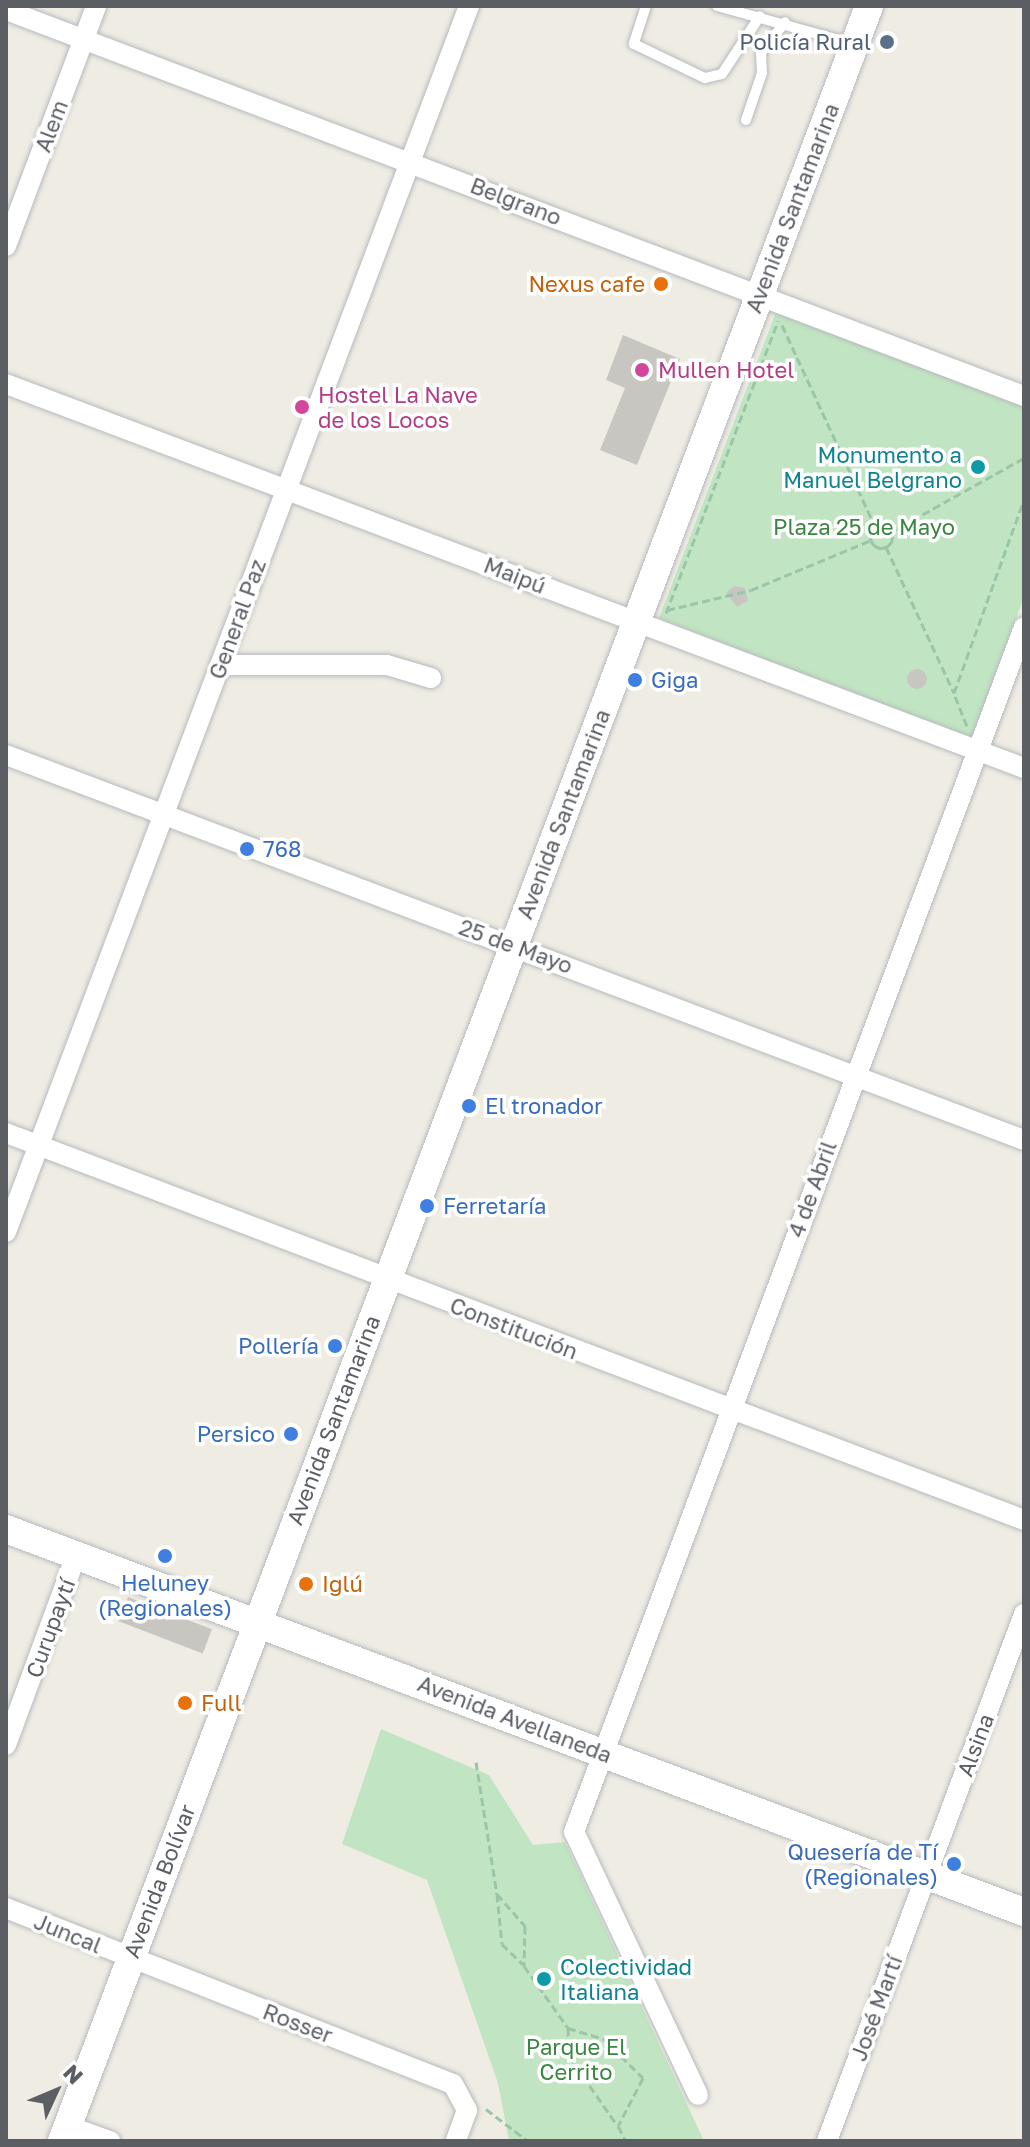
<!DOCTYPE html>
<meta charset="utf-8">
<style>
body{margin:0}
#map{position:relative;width:1030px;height:2147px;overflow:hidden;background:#eeece3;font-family:"Golos Text",sans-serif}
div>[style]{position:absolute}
.green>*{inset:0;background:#c1e5c2}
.building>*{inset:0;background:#c8c6c1;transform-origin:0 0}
.round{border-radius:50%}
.path>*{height:3px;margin-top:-1.5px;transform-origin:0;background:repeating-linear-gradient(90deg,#9ac5a8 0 8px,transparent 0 12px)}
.path>.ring{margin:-1.5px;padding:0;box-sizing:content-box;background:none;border:3px solid #9ac5a8;border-radius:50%}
.roads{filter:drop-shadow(0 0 2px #b6b9bd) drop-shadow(0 0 2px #b6b9bd)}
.lane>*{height:10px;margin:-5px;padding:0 5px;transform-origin:5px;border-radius:5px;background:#fff}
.street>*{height:20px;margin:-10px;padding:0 10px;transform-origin:10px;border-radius:10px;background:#fff}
.secondary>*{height:28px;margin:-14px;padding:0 14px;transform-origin:14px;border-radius:14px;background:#fff}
.dots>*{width:22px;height:22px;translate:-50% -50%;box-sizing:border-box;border:4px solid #fff;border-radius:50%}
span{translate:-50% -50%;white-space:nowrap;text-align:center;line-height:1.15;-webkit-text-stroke:7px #fff;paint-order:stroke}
.service-label{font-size:22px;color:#4e5e75}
.right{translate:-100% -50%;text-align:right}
.street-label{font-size:22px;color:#5b5f64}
.food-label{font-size:22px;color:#c56008}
.left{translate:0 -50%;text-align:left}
.hotel-label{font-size:22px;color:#b23c85}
.culture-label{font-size:22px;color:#0d838f}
.park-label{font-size:22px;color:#38863f}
.shop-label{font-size:22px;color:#366cbe}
.frame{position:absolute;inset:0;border:8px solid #5b5f64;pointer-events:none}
.north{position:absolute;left:16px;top:2051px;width:80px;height:80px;-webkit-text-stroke:6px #fff;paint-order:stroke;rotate:46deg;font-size:22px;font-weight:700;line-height:32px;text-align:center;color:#5b5f64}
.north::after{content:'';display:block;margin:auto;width:28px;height:36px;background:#5b5f64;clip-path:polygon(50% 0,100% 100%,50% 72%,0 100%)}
</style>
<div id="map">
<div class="green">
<i style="clip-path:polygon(776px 312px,1024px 405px,1024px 597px,970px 741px,659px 618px)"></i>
<i style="clip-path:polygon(381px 1729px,489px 1775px,533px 1845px,565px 1842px,704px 2141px,509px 2141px,498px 2083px,427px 1880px,342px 1844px)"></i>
</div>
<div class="building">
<i style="clip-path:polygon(623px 335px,680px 359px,637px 465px,600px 450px,625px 388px,606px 380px)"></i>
<i style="clip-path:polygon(734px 586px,745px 588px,748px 601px,737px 607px,726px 593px)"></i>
<i class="round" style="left:907px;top:669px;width:20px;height:20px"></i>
<i style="left:128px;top:1597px;width:90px;height:26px;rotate:21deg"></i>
</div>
<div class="path">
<i style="left:782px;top:325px;width:224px;rotate:65.2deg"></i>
<i class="ring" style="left:870px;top:526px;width:19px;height:19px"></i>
<i style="left:891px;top:532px;width:152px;rotate:-29.1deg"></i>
<i style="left:886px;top:547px;width:161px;rotate:65deg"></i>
<i style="left:667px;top:610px;width:86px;rotate:-13.4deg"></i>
<i style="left:751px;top:590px;width:130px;rotate:-22.6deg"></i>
<i style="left:666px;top:613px;width:313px;rotate:-69deg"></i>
<i style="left:967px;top:726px;width:35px;rotate:-112deg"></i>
<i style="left:954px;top:693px;width:205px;rotate:-70.1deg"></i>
<i style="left:476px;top:1762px;width:134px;rotate:81deg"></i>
<i style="left:497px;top:1894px;width:43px;rotate:48.8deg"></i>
<i style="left:525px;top:1926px;width:40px;rotate:91.4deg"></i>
<i style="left:524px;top:1966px;width:76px;rotate:54.6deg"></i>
<i style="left:568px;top:2028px;width:38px;rotate:17deg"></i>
<i style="left:604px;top:2039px;width:55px;rotate:45deg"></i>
<i style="left:643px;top:2078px;width:54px;rotate:117.5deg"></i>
<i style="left:618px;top:2126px;width:17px;rotate:62deg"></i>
<i style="left:497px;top:1894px;width:50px;rotate:84.3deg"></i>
<i style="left:502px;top:1944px;width:29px;rotate:44deg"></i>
<i style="left:568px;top:2028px;width:28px;rotate:88deg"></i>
<i style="left:569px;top:2056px;width:84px;rotate:55.2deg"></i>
<i style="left:486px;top:2109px;width:53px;rotate:37.3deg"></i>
</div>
<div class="roads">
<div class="lane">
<i style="left:646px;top:6px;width:40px;rotate:108deg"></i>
<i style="left:634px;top:44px;width:79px;rotate:25.6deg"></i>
<i style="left:705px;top:78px;width:17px;rotate:-13deg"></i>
<i style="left:722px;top:74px;width:69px;rotate:-56.8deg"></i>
<i style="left:717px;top:6px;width:141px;rotate:15.6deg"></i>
<i style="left:746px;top:120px;width:50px;rotate:-71.2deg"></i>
<i style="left:762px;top:73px;width:20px;rotate:-93deg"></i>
<i style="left:761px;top:53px;width:39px;rotate:-52deg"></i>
</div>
<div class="street">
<i style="left:6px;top:10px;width:1089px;rotate:20.77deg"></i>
<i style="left:6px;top:246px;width:256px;rotate:-69.4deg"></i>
<i style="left:6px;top:384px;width:1088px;rotate:20.67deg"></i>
<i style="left:220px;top:665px;width:167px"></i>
<i style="left:387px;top:665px;width:46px;rotate:16.5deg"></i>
<i style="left:6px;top:755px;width:1088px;rotate:20.72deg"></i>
<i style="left:6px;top:1133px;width:1089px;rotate:20.81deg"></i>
<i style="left:6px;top:1232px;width:1311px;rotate:-69.31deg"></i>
<i style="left:6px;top:1745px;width:202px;rotate:-69.7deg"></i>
<i style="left:6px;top:1908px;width:480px;rotate:21.5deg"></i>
<i style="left:453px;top:2084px;width:30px;rotate:62deg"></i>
<i style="left:467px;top:2110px;width:33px;rotate:110deg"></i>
<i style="left:698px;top:2095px;width:291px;rotate:-115.2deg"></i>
<i style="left:574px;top:1832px;width:1286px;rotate:-69.52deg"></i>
<i style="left:68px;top:2126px;width:45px;rotate:19.7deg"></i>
<i style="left:827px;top:2141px;width:563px;rotate:-69.5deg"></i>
</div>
<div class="secondary">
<i style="left:6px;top:1529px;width:1088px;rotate:20.62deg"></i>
<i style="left:62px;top:2141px;width:2282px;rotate:-69.29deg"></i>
</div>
</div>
<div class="dots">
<i style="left:887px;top:42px;background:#5c6f8a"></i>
<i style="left:661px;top:284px;background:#e8710a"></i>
<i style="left:642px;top:370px;background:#d1479c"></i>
<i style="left:302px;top:407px;background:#d1479c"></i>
<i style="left:978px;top:467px;background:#0f9aa8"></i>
<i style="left:635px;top:680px;background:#3f7fe0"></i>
<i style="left:247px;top:849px;background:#3f7fe0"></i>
<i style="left:469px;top:1106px;background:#3f7fe0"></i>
<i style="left:427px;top:1206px;background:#3f7fe0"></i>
<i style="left:335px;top:1346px;background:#3f7fe0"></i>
<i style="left:291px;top:1434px;background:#3f7fe0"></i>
<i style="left:165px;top:1556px;background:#3f7fe0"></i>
<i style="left:306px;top:1584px;background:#e8710a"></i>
<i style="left:185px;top:1703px;background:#e8710a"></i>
<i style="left:954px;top:1864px;background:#3f7fe0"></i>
<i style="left:544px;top:1979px;background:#0f9aa8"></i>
</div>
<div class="service-label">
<span class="right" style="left:871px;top:42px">Policía Rural</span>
</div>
<div class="street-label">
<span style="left:51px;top:126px;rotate:-69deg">Alem</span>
<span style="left:516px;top:201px;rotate:21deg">Belgrano</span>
<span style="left:792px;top:208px;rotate:-69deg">Avenida Santamarina</span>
<span style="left:515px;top:575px;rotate:21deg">Maipú</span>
<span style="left:237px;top:619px;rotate:-70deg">General Paz</span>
<span style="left:563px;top:814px;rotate:-69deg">Avenida Santamarina</span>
<span style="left:516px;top:946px;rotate:20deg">25 de Mayo</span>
<span style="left:812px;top:1189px;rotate:-70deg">4 de Abril</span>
<span style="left:514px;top:1328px;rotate:21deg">Constitución</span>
<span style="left:333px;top:1420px;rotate:-69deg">Avenida Santamarina</span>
<span style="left:50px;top:1628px;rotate:-70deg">Curupaytí</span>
<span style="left:515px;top:1719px;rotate:21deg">Avenida Avellaneda</span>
<span style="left:975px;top:1745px;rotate:-69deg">Alsina</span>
<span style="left:159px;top:1881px;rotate:-69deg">Avenida Bolívar</span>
<span style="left:68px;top:1933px;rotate:22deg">Juncal</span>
<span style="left:876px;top:2008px;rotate:-70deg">José Martí</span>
<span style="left:298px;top:2023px;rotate:21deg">Rosser</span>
</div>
<div class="food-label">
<span class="right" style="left:645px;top:284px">Nexus cafe</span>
<span class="left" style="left:322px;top:1584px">Iglú</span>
<span class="left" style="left:201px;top:1703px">Full</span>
</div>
<div class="hotel-label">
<span class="left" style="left:658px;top:370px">Mullen Hotel</span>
<span class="left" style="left:318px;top:407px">Hostel La Nave<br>de los Locos</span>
</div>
<div class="culture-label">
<span class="right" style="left:962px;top:467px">Monumento a<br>Manuel Belgrano</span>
<span class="left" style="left:560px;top:1979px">Colectividad<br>Italiana</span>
</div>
<div class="park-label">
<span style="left:864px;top:527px">Plaza 25 de Mayo</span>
<span style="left:576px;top:2059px">Parque El<br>Cerrito</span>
</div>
<div class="shop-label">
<span class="left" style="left:651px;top:680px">Giga</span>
<span class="left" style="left:263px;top:849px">768</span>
<span class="left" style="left:485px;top:1106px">El tronador</span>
<span class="left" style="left:443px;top:1206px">Ferretaría</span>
<span class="right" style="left:319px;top:1346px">Pollería</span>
<span class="right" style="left:275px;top:1434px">Persico</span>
<span style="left:165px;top:1595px">Heluney<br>(Regionales)</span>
<span class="right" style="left:938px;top:1864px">Quesería de Tí<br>(Regionales)</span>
</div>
<div class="frame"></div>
<div class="north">N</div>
</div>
